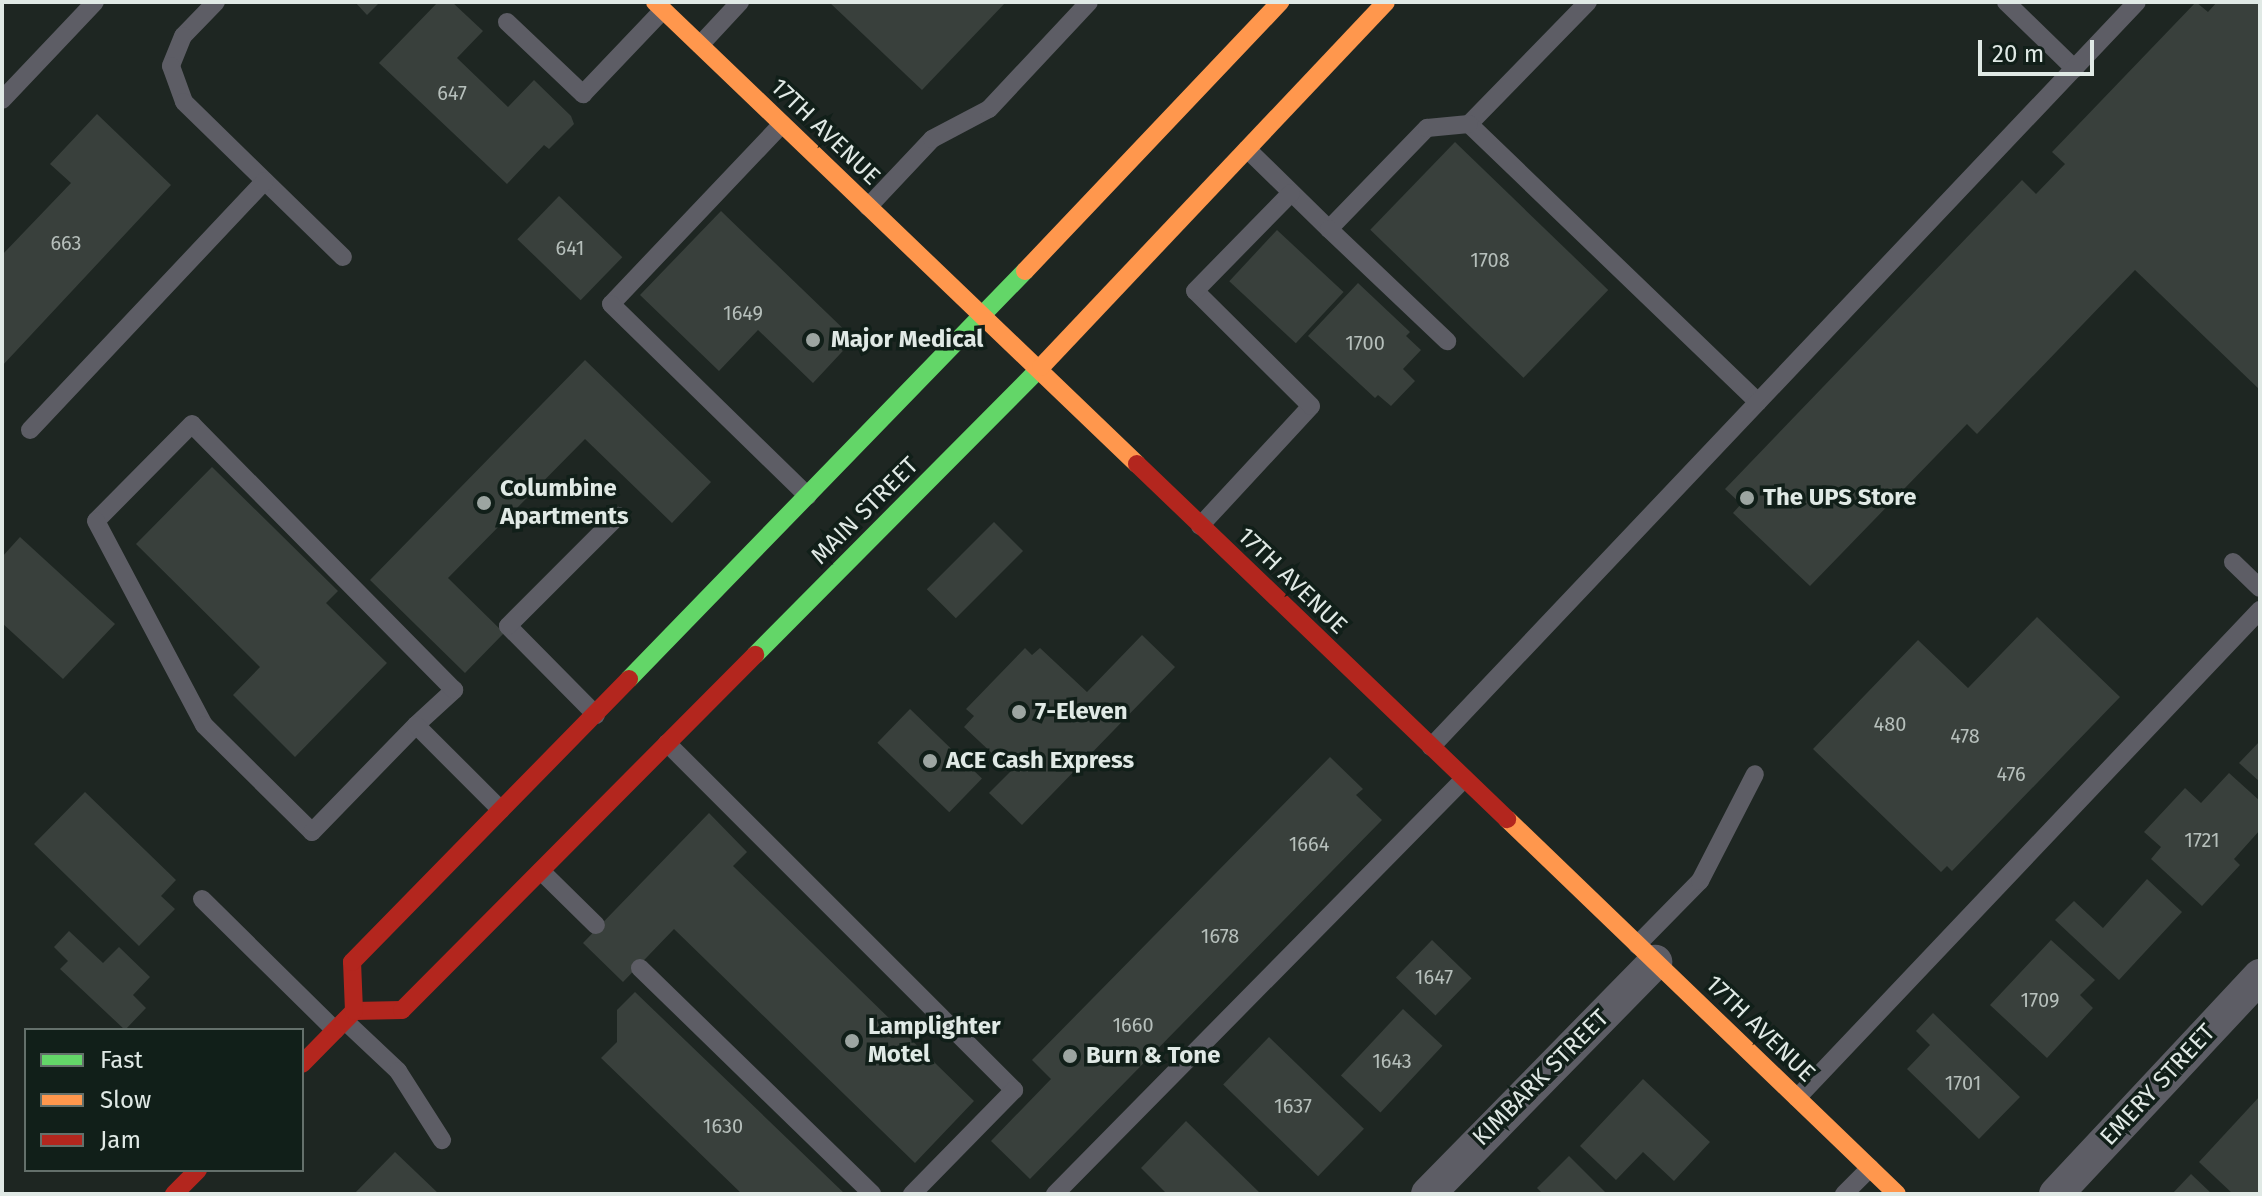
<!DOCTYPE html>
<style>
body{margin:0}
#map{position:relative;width:2262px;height:1196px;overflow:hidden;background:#1e2622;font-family:"Fira Sans",sans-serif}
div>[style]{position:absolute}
.building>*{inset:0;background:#39403c;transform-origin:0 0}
.lane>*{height:18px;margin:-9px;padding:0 9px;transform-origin:9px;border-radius:9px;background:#5d5d65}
.street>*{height:34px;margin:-17px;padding:0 17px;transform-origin:17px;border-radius:17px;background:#5d5d65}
.fast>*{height:18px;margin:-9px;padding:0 9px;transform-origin:9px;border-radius:9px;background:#63d668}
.slow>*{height:18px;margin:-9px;padding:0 9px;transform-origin:9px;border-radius:9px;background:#ff974d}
.jam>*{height:18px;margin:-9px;padding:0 9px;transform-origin:9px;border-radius:9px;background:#b3261e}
.dots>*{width:22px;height:22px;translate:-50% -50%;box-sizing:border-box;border:4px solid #111f19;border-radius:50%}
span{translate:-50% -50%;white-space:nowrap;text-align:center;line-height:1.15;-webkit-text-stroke:7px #111f19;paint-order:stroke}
.number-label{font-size:20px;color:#b6bfbb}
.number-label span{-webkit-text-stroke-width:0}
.street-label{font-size:24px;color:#e0e9e5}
.poi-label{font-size:24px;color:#e0e9e5;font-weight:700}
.left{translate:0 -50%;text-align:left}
.frame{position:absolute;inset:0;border:4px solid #e0e9e5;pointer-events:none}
.legend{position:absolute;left:24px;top:1028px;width:280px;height:144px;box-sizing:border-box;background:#111f19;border:2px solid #64706b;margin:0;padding:10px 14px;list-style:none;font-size:24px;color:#e0e9e5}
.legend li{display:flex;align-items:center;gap:16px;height:40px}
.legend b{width:40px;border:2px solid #64706b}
.scale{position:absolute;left:1978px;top:40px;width:116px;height:36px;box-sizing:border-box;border:4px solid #e0e9e5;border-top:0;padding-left:10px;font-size:24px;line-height:28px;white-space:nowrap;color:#e0e9e5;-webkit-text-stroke:6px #111f19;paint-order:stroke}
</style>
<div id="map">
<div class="building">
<i style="clip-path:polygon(355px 2px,380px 2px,367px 15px)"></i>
<i style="clip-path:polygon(438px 2px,452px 2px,483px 31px,457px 58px,508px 107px,534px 80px,571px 116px,574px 124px,549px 149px,544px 145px,507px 184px,379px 63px)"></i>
<i style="clip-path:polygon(829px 2px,1006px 2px,922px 90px)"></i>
<i style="clip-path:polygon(2196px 2px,2208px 12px,2217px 2px,2260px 2px,2260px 390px,2135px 270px,1977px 434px,1967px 424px,1810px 586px,1733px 513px,1741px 504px,1725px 489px,2022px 180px,2036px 194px,2065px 164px,2052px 152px)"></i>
<i style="clip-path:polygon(97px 114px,171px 185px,2px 366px,2px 255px,71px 183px,50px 164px)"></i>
<i style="left:1455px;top:142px;width:213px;height:122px;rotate:44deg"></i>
<i style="left:559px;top:196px;width:88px;height:60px;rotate:44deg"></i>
<i style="clip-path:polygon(721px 211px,854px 339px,813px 383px,758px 330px,719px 371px,640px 295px)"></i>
<i style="left:1277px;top:230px;width:91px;height:70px;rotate:43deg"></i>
<i style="clip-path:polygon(1358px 283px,1410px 332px,1406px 336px,1421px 350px,1403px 369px,1415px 381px,1391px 406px,1378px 395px,1375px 398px,1308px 336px)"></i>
<i style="clip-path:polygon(585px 360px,711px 482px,672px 523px,585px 439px,448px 578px,504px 633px,465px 673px,370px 580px)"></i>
<i style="clip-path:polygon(212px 467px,338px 591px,326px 603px,387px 663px,295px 757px,233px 695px,260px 667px,136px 544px)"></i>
<i style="left:994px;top:522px;width:41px;height:95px;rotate:45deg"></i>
<i style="clip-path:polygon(20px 537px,115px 624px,63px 679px,2px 623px,2px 557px)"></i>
<i style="clip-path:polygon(2037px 617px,2120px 697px,1952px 871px,1947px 866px,1941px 872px,1813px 749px,1918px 640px,1968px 688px)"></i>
<i style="clip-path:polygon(1142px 635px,1175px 667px,1022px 825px,989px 793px,1011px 771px,964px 727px,974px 716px,966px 709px,1025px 648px,1032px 655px,1040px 648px,1087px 692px)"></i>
<i style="left:910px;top:709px;width:100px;height:47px;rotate:44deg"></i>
<i style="clip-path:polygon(2260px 741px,2260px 782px,2239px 763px)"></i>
<i style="clip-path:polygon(1330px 757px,1363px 789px,1356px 795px,1382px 820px,1030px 1179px,991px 1141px,1051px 1079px,1032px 1060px)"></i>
<i style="clip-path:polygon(2229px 773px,2260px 801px,2260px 830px,2234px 859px,2240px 865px,2202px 906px,2151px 859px,2161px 847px,2144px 832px,2185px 788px,2201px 803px)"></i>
<i style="clip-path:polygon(85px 792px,176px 880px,161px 896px,175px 909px,139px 946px,34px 844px)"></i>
<i style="clip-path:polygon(709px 813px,747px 852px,733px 866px,974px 1101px,915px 1163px,674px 929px,623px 982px,583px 943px)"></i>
<i style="clip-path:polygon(2147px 879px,2182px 912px,2119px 980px,2055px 920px,2074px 901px,2103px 928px)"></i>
<i style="clip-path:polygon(69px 931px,103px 963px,119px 947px,150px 977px,133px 995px,146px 1008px,125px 1030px,60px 969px,68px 961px,54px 947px)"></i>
<i style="left:1432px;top:940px;width:55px;height:52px;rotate:44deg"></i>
<i style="clip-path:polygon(2051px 940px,2095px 980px,2080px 995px,2093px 1008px,2047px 1058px,1990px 1005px)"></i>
<i style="clip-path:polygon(635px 992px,845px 1194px,742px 1194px,601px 1058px,617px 1042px,617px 1010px)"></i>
<i style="left:1403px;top:1009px;width:54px;height:91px;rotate:43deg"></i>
<i style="clip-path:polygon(1933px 1013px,2020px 1097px,1979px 1139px,1907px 1069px,1930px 1045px,1916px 1031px)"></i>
<i style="left:1269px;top:1037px;width:132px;height:66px;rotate:44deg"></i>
<i style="clip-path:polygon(1643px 1079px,1710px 1142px,1674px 1181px,1643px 1152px,1616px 1180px,1580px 1146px)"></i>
<i style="clip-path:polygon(2260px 1096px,2260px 1194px,2233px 1194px,2199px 1162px)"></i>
<i style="clip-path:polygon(1186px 1121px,1261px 1194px,1167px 1194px,1141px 1168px)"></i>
<i style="clip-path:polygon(395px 1152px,439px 1194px,354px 1194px)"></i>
<i style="clip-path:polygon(1569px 1156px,1607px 1194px,1543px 1194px,1537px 1188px)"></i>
<i style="clip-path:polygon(2191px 1174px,2212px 1194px,2172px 1194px)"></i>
</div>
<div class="lane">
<i style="left:216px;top:2px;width:47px;rotate:134.1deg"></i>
<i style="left:183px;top:36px;width:32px;rotate:112deg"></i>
<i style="left:171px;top:66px;width:38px;rotate:70deg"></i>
<i style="left:184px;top:102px;width:222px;rotate:44.3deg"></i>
<i style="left:1588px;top:2px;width:170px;rotate:134.3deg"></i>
<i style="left:1469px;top:124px;width:401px;rotate:43.9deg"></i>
<i style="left:2006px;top:2px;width:96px;rotate:44.2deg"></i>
<i style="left:507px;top:22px;width:105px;rotate:43.5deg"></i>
<i style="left:583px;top:94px;width:116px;rotate:-46.4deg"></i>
<i style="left:700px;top:45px;width:59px;rotate:-47.1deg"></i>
<i style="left:2px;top:100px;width:135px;rotate:-46.5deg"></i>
<i style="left:782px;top:124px;width:248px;rotate:133.5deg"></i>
<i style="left:611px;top:304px;width:275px;rotate:44.3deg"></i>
<i style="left:1247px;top:149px;width:115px;rotate:44.3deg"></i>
<i style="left:1329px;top:229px;width:141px;rotate:-45.9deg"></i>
<i style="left:1427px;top:128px;width:42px;rotate:-5.4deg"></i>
<i style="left:868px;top:207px;width:93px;rotate:-46.7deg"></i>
<i style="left:932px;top:139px;width:64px;rotate:-27.8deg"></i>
<i style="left:989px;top:109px;width:146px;rotate:-46.9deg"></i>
<i style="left:1329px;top:229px;width:163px;rotate:43.5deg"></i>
<i style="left:30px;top:430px;width:342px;rotate:-46.7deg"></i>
<i style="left:1200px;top:526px;width:163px;rotate:-47.2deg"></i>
<i style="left:1311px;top:406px;width:163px;rotate:-135.2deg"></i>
<i style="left:1195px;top:291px;width:137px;rotate:-45.6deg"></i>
<i style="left:2233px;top:562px;width:37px;rotate:44deg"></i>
<i style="left:596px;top:715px;width:125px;rotate:-134.7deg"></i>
<i style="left:508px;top:626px;width:156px;rotate:-45deg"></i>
<i style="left:416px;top:725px;width:52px;rotate:-42.6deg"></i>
<i style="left:454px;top:690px;width:373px;rotate:-134.6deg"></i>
<i style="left:192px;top:424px;width:136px;rotate:134.7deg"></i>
<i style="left:96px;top:521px;width:231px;rotate:62.1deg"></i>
<i style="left:204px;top:725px;width:152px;rotate:44.7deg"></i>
<i style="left:312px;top:832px;width:149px;rotate:-45.8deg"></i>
<i style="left:416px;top:725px;width:120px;rotate:45deg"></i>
<i style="left:667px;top:743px;width:491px;rotate:45deg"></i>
<i style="left:1014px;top:1090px;width:146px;rotate:134.4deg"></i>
<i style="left:1431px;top:747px;width:1026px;rotate:-46.54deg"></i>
<i style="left:541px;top:871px;width:77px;rotate:44.5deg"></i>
<i style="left:202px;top:899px;width:187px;rotate:44.6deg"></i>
<i style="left:1637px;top:945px;width:90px;rotate:-45.5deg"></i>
<i style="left:1700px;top:881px;width:120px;rotate:-62.8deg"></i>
<i style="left:640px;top:968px;width:324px;rotate:44.2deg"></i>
<i style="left:345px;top:1021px;width:73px;rotate:43.3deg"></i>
<i style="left:398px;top:1071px;width:82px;rotate:57.5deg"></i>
<i style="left:1797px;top:1098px;width:673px;rotate:-46.51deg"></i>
<i style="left:1055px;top:1194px;width:583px;rotate:-45.42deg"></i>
<i style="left:1844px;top:1194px;width:37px;rotate:-45deg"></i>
</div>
<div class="street">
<i style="left:1428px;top:1194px;width:325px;rotate:-45.6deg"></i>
<i style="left:2056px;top:1194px;width:299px;rotate:-46.9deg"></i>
</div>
<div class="fast">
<i style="left:755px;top:655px;width:406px;rotate:-45.2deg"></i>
<i style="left:629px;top:679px;width:569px;rotate:-45.86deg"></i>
</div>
<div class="slow">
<i style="left:655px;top:2px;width:668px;rotate:43.79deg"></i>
<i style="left:1025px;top:271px;width:371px;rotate:-46.5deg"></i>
<i style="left:1041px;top:367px;width:502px;rotate:-46.61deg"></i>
<i style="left:1507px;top:819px;width:541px;rotate:43.88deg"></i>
</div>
<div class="jam">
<i style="left:1137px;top:464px;width:513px;rotate:43.81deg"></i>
<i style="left:354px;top:1011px;width:48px;rotate:-1.2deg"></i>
<i style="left:402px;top:1010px;width:501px;rotate:-45.16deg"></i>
<i style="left:302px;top:1064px;width:74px;rotate:-45.5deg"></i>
<i style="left:354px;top:1011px;width:49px;rotate:-92.3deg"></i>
<i style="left:352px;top:962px;width:396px;rotate:-45.6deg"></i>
<i style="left:174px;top:1194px;width:34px;rotate:-45deg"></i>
</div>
<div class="dots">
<i style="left:813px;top:340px;background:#9ca5a1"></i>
<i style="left:1747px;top:498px;background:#9ca5a1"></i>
<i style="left:484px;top:503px;background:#9ca5a1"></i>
<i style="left:1019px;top:712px;background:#9ca5a1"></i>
<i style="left:930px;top:761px;background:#9ca5a1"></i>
<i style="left:852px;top:1041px;background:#9ca5a1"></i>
<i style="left:1070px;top:1056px;background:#9ca5a1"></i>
</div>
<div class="number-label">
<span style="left:452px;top:93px">647</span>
<span style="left:66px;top:243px">663</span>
<span style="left:570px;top:248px">641</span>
<span style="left:1490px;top:260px">1708</span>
<span style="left:743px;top:313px">1649</span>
<span style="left:1365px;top:343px">1700</span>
<span style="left:1890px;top:724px">480</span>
<span style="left:1965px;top:736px">478</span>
<span style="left:2011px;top:774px">476</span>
<span style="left:2202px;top:840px">1721</span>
<span style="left:1309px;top:844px">1664</span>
<span style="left:1220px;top:936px">1678</span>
<span style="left:1434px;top:977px">1647</span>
<span style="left:2040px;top:1000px">1709</span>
<span style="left:1133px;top:1025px">1660</span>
<span style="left:1392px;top:1061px">1643</span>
<span style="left:1963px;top:1083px">1701</span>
<span style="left:1293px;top:1106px">1637</span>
<span style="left:723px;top:1126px">1630</span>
</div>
<div class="street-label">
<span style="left:825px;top:132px;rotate:44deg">17TH AVENUE</span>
<span style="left:865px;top:511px;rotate:-45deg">MAIN STREET</span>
<span style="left:1292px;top:581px;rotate:44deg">17TH AVENUE</span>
<span style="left:1760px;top:1029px;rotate:44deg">17TH AVENUE</span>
<span style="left:1541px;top:1078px;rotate:-45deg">KIMBARK STREET</span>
<span style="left:2158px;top:1085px;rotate:-47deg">EMERY STREET</span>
</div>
<div class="poi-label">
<span class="left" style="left:831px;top:340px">Major Medical</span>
<span class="left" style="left:500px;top:503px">Columbine<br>Apartments</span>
<span class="left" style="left:1763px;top:498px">The UPS Store</span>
<span class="left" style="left:1035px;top:712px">7-Eleven</span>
<span class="left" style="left:946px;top:761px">ACE Cash Express</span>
<span class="left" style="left:868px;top:1041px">Lamplighter<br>Motel</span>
<span class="left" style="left:1086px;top:1056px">Burn &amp; Tone</span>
</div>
<div class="frame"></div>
<ul class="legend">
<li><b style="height:10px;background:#63d668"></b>Fast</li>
<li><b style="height:10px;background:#ff974d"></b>Slow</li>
<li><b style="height:10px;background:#b3261e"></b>Jam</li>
</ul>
<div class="scale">20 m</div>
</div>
